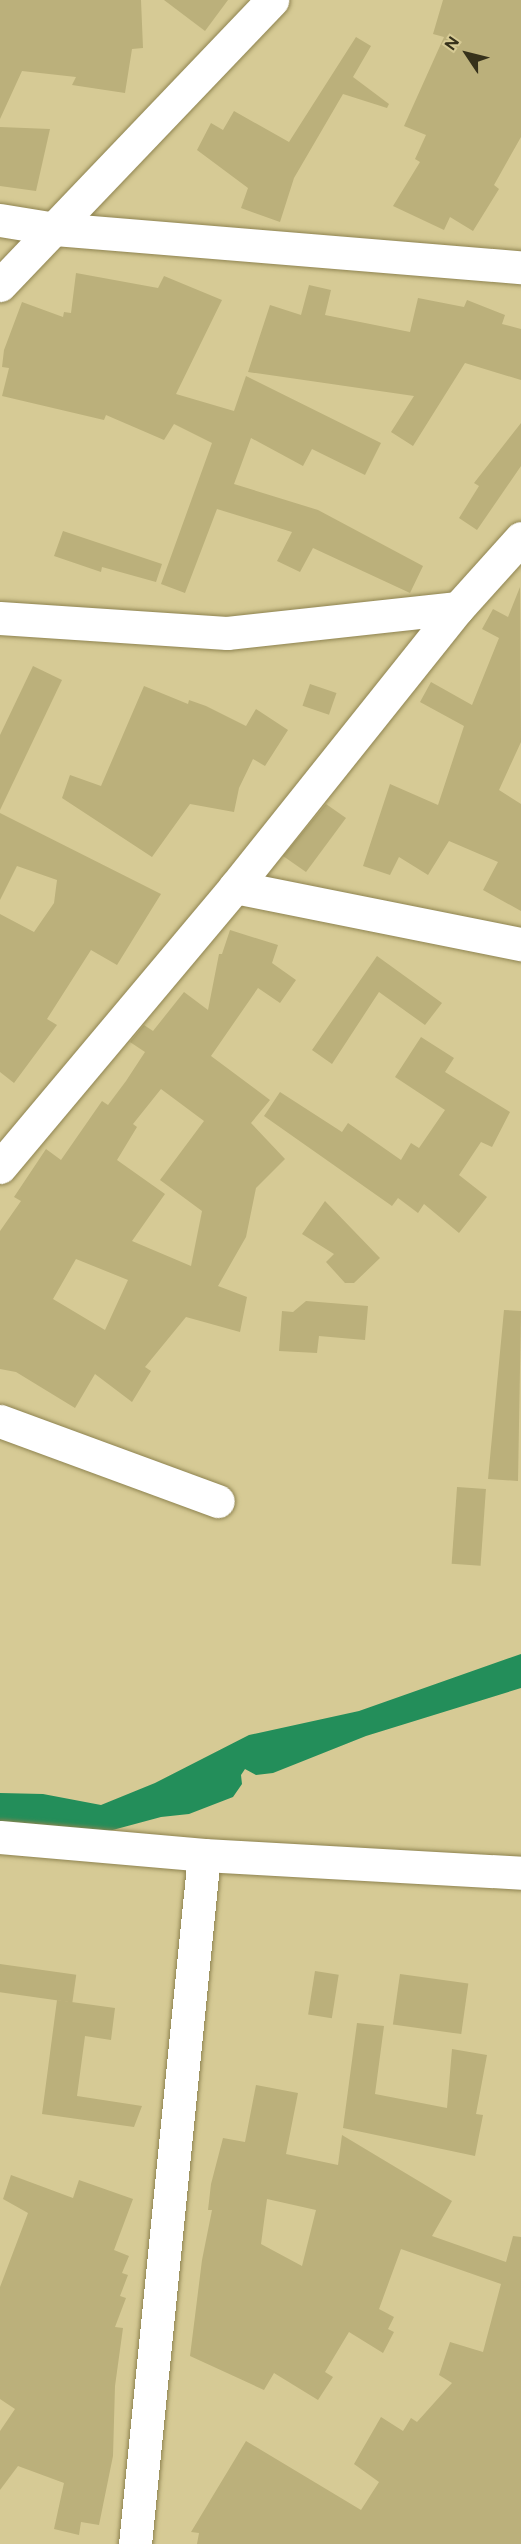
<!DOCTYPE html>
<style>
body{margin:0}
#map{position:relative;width:521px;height:2544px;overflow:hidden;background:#d6ca95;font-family:Figtree,sans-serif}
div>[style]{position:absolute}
.water>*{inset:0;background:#238e5a}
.building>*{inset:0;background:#bbb07b;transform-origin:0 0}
.roads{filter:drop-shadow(0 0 2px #8e8350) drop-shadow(0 0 2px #8e8350)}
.minor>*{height:33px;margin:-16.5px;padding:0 16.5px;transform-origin:16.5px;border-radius:16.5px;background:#fff}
span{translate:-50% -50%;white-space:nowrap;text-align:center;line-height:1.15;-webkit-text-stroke:4.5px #d6ca95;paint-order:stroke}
.north{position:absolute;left:437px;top:24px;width:60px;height:60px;-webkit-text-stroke:4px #d6ca95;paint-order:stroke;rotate:305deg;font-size:16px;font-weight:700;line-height:24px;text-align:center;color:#36311b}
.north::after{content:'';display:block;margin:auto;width:21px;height:27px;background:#36311b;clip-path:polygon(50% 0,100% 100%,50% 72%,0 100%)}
</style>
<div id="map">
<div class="water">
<i style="clip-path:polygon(521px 1654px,521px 1688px,366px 1736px,273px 1773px,256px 1775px,245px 1769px,241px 1775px,242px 1784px,233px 1797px,189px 1814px,161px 1817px,109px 1831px,0 1827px,0 1793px,43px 1794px,101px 1805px,155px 1783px,249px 1735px,359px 1711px)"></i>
</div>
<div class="building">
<i style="clip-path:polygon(0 0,141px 0,143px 48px,132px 49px,125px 93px,72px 85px,76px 77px,22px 71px,0 119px)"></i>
<i style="clip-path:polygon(164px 0,228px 0,205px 31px)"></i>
<i style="clip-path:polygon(443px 0,521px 0,521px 137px,494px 185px,499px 189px,473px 231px,450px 217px,444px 230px,393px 206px,420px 162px,415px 159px,426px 135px,404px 126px,444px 37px,433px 34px)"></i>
<i style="clip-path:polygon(356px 37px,371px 46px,353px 77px,389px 104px,387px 108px,343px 94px,294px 178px,280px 222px,241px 208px,248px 188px,197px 150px,211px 123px,223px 130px,234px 111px,289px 142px)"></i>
<i style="clip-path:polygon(0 127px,50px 129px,36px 191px,0 186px)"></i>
<i style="clip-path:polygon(76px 273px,158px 288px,164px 276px,222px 300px,176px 394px,234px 411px,246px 376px,381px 443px,365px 475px,312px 449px,303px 466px,251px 438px,234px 484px,318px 510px,423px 566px,410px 593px,313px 548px,300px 572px,277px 561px,292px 532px,217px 509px,185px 593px,161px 584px,212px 443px,174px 424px,164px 440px,106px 415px,104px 420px,2px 396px,9px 368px,2px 367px,4px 350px,22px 302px,63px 317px,64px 312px,71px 313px)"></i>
<i style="clip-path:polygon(309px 285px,331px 290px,325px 315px,410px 332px,418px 298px,464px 307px,467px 300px,505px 315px,502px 324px,521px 329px,521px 380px,465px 363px,413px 446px,391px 432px,414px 396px,248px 372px,270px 305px,301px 315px)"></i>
<i style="clip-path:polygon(521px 423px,521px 466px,477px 530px,459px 518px,479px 486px,474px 483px)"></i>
<i style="clip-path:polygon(63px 531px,162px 564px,156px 582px,102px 567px,101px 572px,54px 556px)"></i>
<i style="clip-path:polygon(520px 587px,521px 742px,499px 790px,521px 804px,521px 911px,483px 890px,498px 862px,449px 841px,428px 875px,399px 857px,390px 875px,363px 866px,390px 784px,438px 805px,464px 726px,420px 702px,431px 682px,472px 705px,499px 638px,482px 629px,493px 609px,508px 617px)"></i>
<i style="clip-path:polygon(33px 666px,62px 680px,0 810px,0 735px)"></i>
<i style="left:310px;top:684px;width:28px;height:23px;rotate:19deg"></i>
<i style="clip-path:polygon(144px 686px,188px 704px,189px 700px,206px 706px,246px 726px,256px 709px,288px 730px,265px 766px,253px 759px,239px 788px,234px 812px,190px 804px,152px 857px,62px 798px,70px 775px,101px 786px)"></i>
<i style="clip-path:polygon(326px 804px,346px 818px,306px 872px,283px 856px)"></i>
<i style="clip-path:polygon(0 813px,161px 894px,117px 965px,91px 950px,47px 1019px,57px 1025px,14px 1083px,0 1072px,0 914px,34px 932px,54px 903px,57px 880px,17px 866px,0 900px)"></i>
<i style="clip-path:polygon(evenodd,230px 930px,278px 945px,272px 963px,296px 980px,280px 1003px,258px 988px,211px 1056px,270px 1100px,251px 1123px,285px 1159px,256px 1188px,246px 1237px,218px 1286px,247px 1297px,240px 1332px,186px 1317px,145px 1367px,151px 1371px,132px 1402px,95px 1374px,75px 1408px,16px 1372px,0 1369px,0 1231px,21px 1201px,14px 1197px,46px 1149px,61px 1160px,102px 1101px,108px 1105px,126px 1081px,145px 1052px,130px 1042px,144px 1025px,153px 1031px,184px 992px,208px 1010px,219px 954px,222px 954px,230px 930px,161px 1089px,204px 1121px,160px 1180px,202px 1211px,191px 1266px,132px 1241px,165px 1194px,117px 1160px,137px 1127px,133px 1124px,161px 1089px,230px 930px,76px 1259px,128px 1280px,105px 1330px,53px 1299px,76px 1259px)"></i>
<i style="clip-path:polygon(377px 956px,442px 1003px,425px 1025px,379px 992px,332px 1064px,312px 1050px)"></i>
<i style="clip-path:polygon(421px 1037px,454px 1058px,445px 1072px,510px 1112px,492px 1147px,481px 1142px,459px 1175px,487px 1197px,459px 1233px,424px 1204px,418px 1213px,398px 1198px,392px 1206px,264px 1116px,280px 1092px,342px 1132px,348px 1123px,401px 1160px,411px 1143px,419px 1148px,445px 1110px,395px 1077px)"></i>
<i style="clip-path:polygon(325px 1201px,380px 1258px,354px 1283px,345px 1283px,326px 1262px,334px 1254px,302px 1234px)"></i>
<i style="clip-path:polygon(306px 1301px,368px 1306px,365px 1340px,319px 1336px,317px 1353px,279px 1351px,282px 1311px,293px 1312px)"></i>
<i style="clip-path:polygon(504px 1310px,521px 1311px,518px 1481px,488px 1479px)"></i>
<i style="left:457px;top:1487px;width:29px;height:77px;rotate:4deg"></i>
<i style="left:0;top:1964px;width:77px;height:28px;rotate:8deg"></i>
<i style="left:315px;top:1971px;width:24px;height:44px;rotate:9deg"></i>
<i style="left:400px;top:1974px;width:69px;height:51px;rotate:8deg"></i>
<i style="clip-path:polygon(57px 2000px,115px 2008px,111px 2040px,85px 2036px,77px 2096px,142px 2106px,134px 2127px,42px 2114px)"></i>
<i style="clip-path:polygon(357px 2023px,384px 2026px,375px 2094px,447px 2108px,452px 2049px,487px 2055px,476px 2114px,483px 2115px,475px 2156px,343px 2128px)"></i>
<i style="clip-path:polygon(evenodd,256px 2085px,298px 2093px,286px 2154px,338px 2165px,342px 2135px,452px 2201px,432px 2236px,506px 2262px,513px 2236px,521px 2237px,521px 2544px,197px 2544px,199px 2533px,191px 2532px,246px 2441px,361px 2510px,379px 2482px,354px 2464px,381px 2417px,403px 2431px,411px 2418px,417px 2422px,452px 2383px,439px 2375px,450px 2342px,483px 2352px,501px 2284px,401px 2249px,379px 2309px,394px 2317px,388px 2329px,394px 2332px,383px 2353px,349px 2332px,325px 2372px,333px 2377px,318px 2400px,274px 2373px,264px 2390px,190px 2356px,202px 2260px,212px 2210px,208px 2210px,211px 2184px,223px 2138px,245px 2142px,256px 2085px,267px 2199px,316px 2210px,302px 2266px,261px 2244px,267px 2199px)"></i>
<i style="clip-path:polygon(11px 2175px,73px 2198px,79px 2180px,133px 2199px,114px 2250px,129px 2256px,122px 2273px,128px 2275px,120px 2296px,126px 2298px,115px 2327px,123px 2328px,115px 2386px,113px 2456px,99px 2525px,81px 2522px,79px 2535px,54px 2529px,64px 2483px,18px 2466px,0 2490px,0 2431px,15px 2409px,0 2399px,0 2287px,28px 2213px,3px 2199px)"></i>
</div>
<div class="roads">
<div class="minor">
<i style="left:0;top:220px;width:56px;rotate:9.3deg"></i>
<i style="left:55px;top:229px;width:468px;rotate:4.7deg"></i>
<i style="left:0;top:285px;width:394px;rotate:-46.3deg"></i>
<i style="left:0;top:618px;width:227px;rotate:3.8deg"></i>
<i style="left:227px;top:633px;width:232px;rotate:-6.2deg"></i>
<i style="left:235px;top:887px;width:292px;rotate:11.3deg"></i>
<i style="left:0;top:1167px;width:366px;rotate:-50deg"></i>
<i style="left:235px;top:887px;width:357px;rotate:-51.4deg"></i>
<i style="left:458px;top:608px;width:94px;rotate:-48deg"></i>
<i style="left:0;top:1421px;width:232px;rotate:20.2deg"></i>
<i style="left:0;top:1837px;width:205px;rotate:5deg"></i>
<i style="left:204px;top:1855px;width:318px;rotate:3.2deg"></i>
<i style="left:135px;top:2544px;width:692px;rotate:-84.28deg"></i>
</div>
</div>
<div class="north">N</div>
</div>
